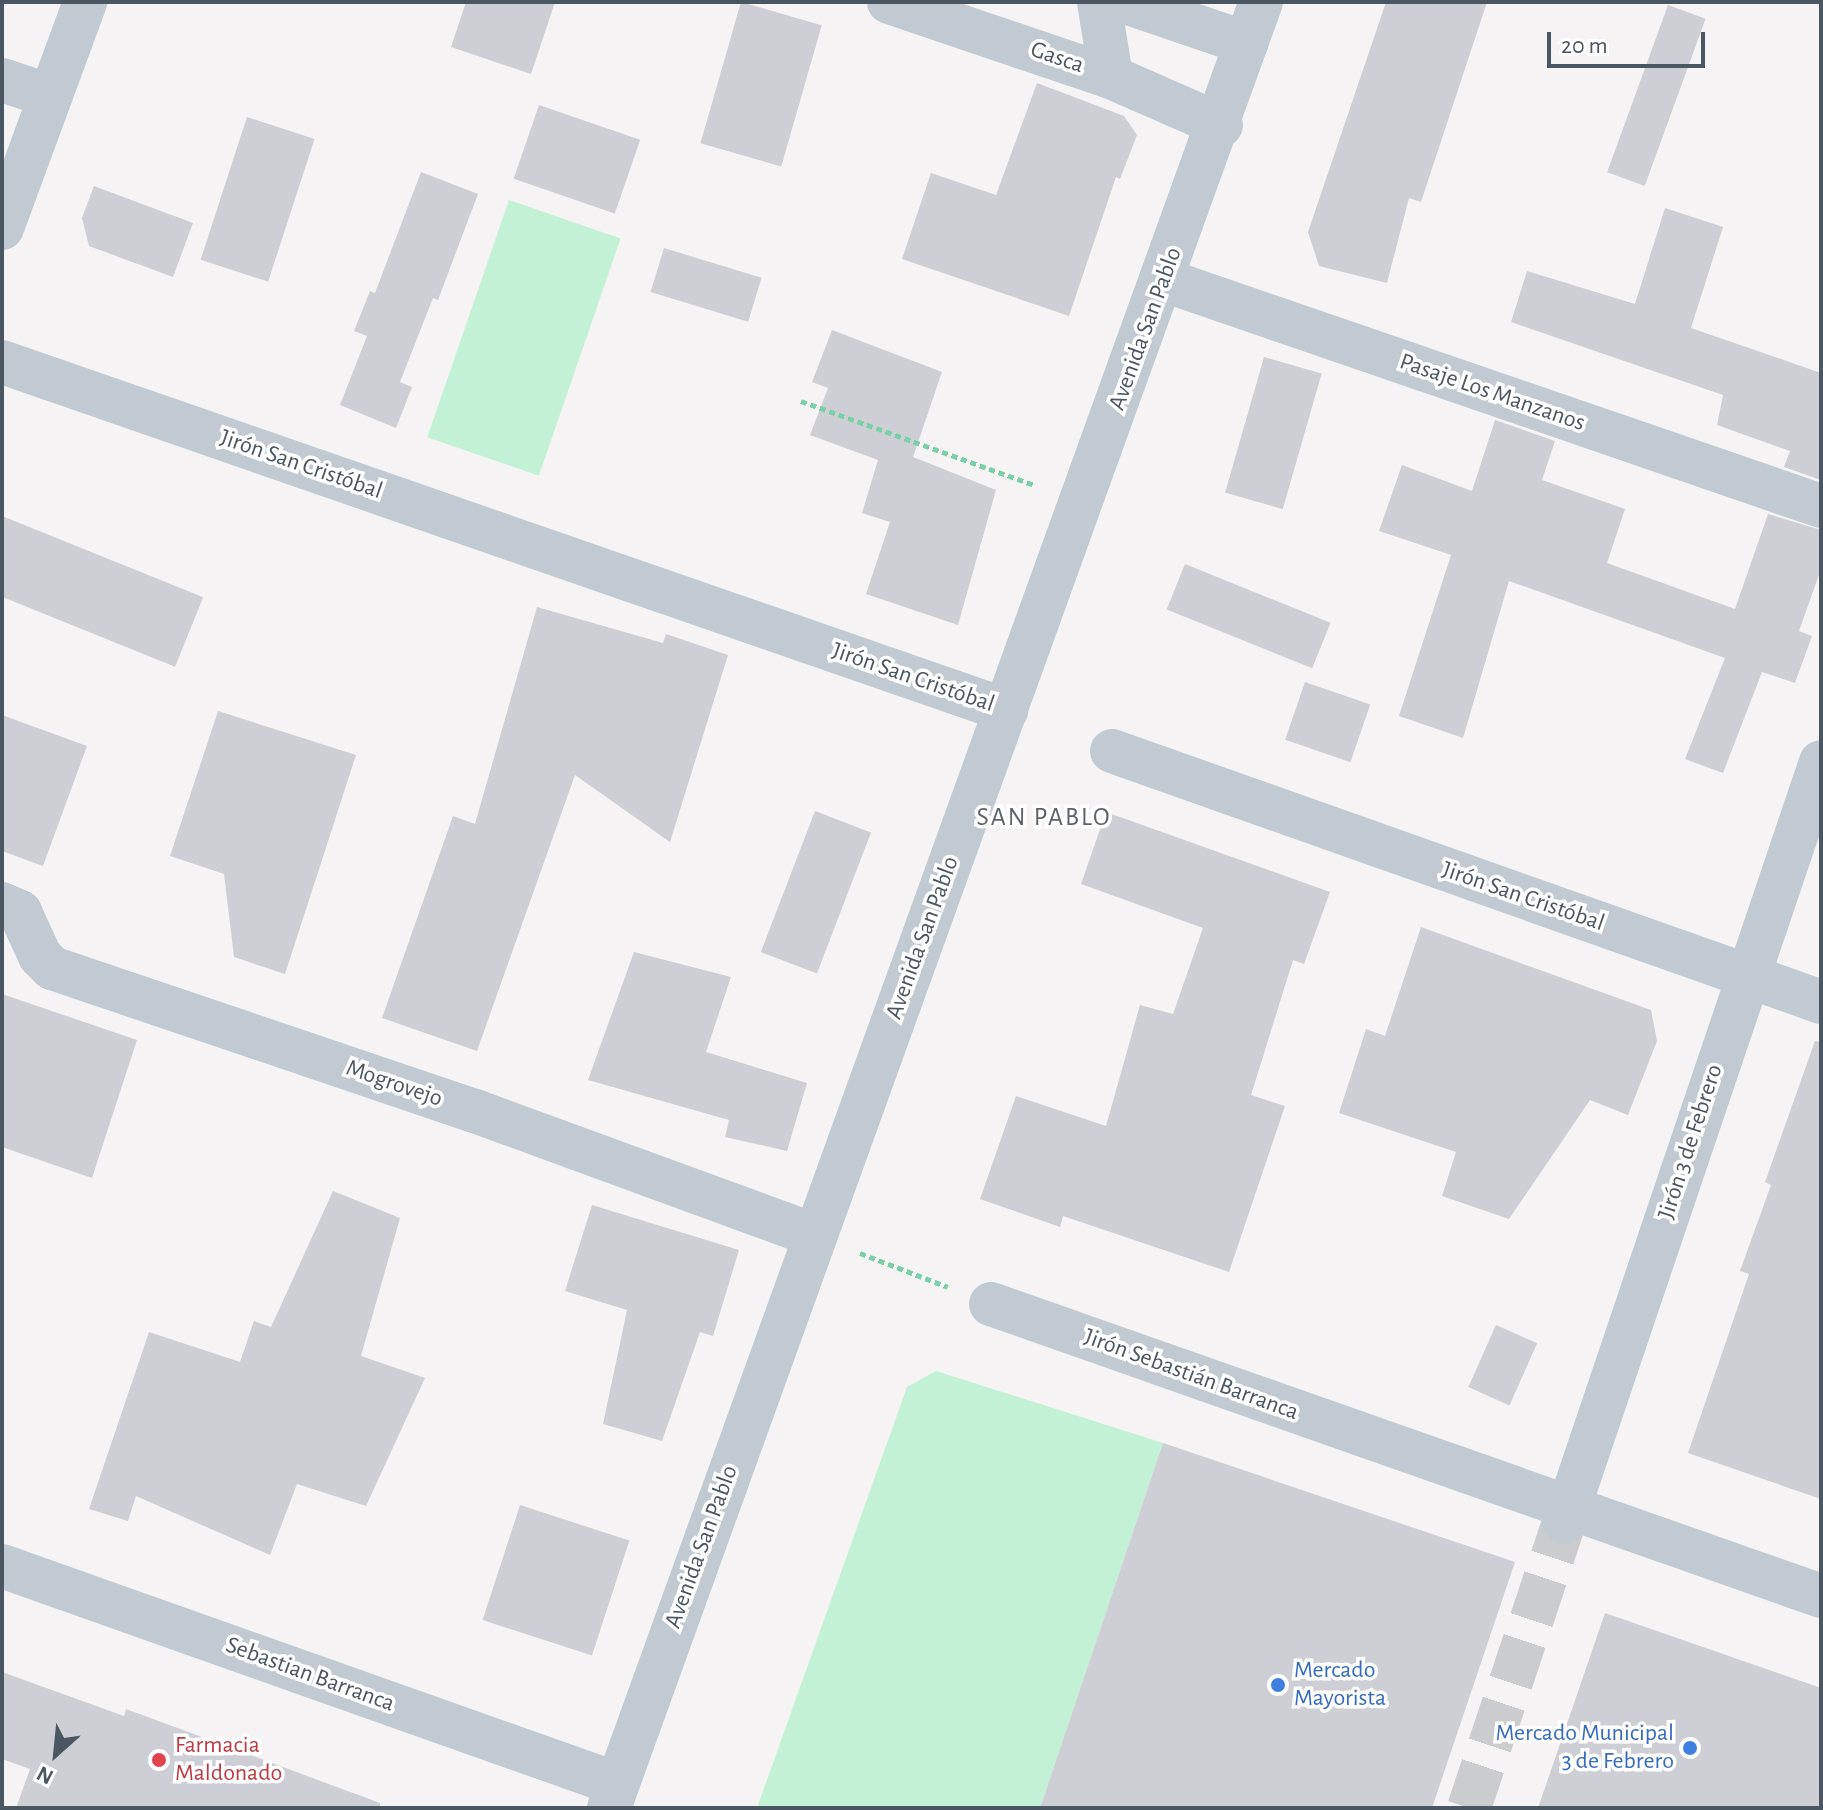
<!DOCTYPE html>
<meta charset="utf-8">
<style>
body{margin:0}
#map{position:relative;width:1823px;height:1810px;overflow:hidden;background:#f5f3f3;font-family:"Alegreya Sans",sans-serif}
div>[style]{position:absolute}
.green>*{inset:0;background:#c3f1d5;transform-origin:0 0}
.building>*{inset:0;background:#cdcfd5;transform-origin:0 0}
.minor-tunnel>*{height:44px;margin-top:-22px;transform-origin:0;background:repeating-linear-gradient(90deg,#caccce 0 44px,transparent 0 66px)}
.path>*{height:5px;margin-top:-2.5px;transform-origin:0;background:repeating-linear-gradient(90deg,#7ad0a6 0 6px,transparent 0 10px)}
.minor>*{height:44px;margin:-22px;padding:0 22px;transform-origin:22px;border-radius:22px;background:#c1cad2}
.dots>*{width:22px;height:22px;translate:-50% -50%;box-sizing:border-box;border:4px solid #fff;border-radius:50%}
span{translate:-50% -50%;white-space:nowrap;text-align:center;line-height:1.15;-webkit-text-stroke:7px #fff;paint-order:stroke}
.street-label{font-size:24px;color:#4a5661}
.shop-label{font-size:24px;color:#366cbe}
.left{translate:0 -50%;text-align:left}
.right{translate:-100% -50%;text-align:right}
.health-label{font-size:24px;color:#be3a42}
.neighbourhood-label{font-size:26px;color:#5f6368;letter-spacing:2px}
.frame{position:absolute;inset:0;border:4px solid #4a5661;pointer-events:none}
.north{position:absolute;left:16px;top:1714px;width:80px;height:80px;-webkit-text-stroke:6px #fff;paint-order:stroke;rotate:207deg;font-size:22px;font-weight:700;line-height:32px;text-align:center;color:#4a5661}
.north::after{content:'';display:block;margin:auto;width:28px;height:36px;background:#4a5661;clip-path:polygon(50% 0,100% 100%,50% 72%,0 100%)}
.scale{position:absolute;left:1547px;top:32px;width:158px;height:36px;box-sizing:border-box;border:4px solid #4a5661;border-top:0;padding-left:10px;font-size:24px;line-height:28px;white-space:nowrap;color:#4a5661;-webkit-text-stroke:6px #fff;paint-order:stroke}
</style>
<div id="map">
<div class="green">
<i style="left:509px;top:200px;width:118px;height:251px;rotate:19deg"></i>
<i style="clip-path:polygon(936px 1371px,1163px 1443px,1040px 1808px,757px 1808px,907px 1387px)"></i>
</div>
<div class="building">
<i style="clip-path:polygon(466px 2px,555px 2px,531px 74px,451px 47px)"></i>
<i style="left:741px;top:2px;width:84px;height:147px;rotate:16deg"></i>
<i style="clip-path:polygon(1386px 2px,1487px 2px,1421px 202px,1409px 198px,1387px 283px,1319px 266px,1308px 232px)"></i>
<i style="left:1668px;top:5px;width:40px;height:178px;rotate:20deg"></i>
<i style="clip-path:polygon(1037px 83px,1124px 116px,1137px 135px,1120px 179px,1116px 177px,1069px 316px,902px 259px,931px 173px,996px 195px)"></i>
<i style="left:539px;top:105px;width:107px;height:78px;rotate:19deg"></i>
<i style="left:247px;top:117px;width:71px;height:150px;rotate:18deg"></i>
<i style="clip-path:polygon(421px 172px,478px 194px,438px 300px,433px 298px,400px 382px,412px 387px,396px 428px,340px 405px,367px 336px,354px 331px,370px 291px,375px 293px)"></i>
<i style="clip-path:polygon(94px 186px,193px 223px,173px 277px,89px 246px,82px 218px)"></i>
<i style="clip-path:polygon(1665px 208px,1723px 227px,1691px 328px,1821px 373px,1821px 480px,1784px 467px,1790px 451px,1717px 425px,1723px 395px,1511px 322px,1527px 271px,1635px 304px)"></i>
<i style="left:664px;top:248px;width:102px;height:46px;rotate:17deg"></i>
<i style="clip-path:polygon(832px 330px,942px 372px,913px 457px,996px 490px,958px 625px,866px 594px,890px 522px,862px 513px,878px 460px,810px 435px,828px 388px,812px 382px)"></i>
<i style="left:1264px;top:357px;width:60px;height:141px;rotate:16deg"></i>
<i style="clip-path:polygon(1495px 420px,1555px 441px,1542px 480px,1625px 509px,1607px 563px,1735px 609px,1768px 514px,1821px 530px,1821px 569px,1799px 631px,1812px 636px,1795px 683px,1762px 672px,1723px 773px,1685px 759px,1725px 658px,1509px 581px,1463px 738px,1399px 716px,1451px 555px,1379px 531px,1402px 465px,1472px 491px)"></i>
<i style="left:2px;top:516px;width:217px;height:75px;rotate:22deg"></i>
<i style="left:1185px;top:564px;width:157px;height:49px;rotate:22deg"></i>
<i style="clip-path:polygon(537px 607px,663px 643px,666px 634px,728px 655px,670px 842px,575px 775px,477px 1051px,382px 1018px,453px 816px,475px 824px)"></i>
<i style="left:1305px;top:682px;width:69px;height:61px;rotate:19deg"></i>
<i style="clip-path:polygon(218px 711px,356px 755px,285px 974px,234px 957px,224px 874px,170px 856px)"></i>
<i style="clip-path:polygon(2px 715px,87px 746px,43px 866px,2px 851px)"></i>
<i style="left:815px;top:811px;width:60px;height:151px;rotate:21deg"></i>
<i style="clip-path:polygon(1106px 812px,1330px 892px,1304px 964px,1293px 960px,1251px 1095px,1285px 1106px,1229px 1272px,1063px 1216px,1060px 1227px,980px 1199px,1016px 1096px,1106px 1126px,1140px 1005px,1173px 1014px,1203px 928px,1081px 884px)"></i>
<i style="clip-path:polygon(1421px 927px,1651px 1010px,1657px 1041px,1628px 1115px,1590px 1100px,1509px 1219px,1442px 1196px,1456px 1152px,1339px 1113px,1366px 1029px,1385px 1036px)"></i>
<i style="clip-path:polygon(634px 952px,731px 977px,706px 1052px,807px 1083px,787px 1151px,725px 1137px,729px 1120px,588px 1080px)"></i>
<i style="clip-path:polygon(2px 994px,137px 1040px,92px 1178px,2px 1147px)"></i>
<i style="clip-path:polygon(1815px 1041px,1821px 1042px,1821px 1499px,1688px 1453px,1749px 1274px,1740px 1271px,1771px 1185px,1765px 1182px)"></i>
<i style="clip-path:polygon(333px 1191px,400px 1218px,361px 1356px,425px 1378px,366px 1506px,297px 1484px,270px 1555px,136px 1496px,128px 1521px,89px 1509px,149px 1332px,240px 1362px,254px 1321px,271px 1327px)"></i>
<i style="clip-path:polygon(592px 1205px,739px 1250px,713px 1336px,700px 1332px,662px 1441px,603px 1424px,627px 1310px,565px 1291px)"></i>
<i style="left:1496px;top:1325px;width:45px;height:68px;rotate:24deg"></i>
<i style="clip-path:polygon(1163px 1443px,1515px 1562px,1432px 1808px,1040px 1808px)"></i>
<i style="left:520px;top:1505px;width:115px;height:121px;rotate:18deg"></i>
<i style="clip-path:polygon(1605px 1613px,1821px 1688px,1821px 1808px,1538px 1808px)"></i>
<i style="clip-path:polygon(2px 1672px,124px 1716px,126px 1709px,380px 1803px,380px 1808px,16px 1808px,30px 1769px,2px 1759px)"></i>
</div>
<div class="minor-tunnel">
<i style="left:1469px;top:1808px;width:301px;rotate:-71.6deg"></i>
</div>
<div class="path">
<i style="left:801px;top:401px;width:248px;rotate:19.8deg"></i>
<i style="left:860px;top:1253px;width:94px;rotate:21.1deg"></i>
</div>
<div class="minor">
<i style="left:889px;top:2px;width:234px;rotate:18.7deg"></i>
<i style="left:1111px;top:77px;width:120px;rotate:23.6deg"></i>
<i style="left:1099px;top:2px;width:76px;rotate:80.9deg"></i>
<i style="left:1125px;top:2px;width:128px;rotate:18.7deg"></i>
<i style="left:2px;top:80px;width:51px;rotate:18.4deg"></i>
<i style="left:2px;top:228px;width:241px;rotate:-69.8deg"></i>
<i style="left:1164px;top:280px;width:695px;rotate:18.98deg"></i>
<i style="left:2px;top:362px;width:1063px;rotate:19.12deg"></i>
<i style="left:1112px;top:751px;width:752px;rotate:19.49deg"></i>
<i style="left:2px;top:904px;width:20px;rotate:24deg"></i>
<i style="left:20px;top:912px;width:48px;rotate:65.6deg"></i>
<i style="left:40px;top:956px;width:17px;rotate:45deg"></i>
<i style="left:52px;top:968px;width:447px;rotate:18.7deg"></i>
<i style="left:475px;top:1111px;width:361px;rotate:20.1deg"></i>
<i style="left:991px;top:1304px;width:880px;rotate:19.38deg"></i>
<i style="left:1564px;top:1522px;width:802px;rotate:-71.32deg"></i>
<i style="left:2px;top:1566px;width:652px;rotate:19.52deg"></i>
<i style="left:609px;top:1808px;width:1920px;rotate:-70.15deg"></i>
</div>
<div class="dots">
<i style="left:1278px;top:1685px;background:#3f7fe0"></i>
<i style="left:1690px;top:1748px;background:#3f7fe0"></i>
<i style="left:159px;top:1760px;background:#e0444e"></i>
</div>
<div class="street-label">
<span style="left:1057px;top:58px;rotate:19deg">Gasca</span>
<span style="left:1146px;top:329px;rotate:-70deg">Avenida San Pablo</span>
<span style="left:1492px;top:393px;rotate:19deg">Pasaje Los Manzanos</span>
<span style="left:301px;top:465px;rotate:19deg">Jirón San Cristóbal</span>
<span style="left:913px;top:678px;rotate:19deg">Jirón San Cristóbal</span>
<span style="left:1523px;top:897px;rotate:19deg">Jirón San Cristóbal</span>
<span style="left:923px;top:938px;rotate:-70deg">Avenida San Pablo</span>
<span style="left:394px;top:1084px;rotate:19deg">Mogrovejo</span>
<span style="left:1691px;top:1142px;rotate:-72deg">Jirón 3 de Febrero</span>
<span style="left:1191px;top:1375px;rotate:20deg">Jirón Sebastián Barranca</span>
<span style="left:702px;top:1547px;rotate:-70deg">Avenida San Pablo</span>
<span style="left:310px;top:1675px;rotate:20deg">Sebastian Barranca</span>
</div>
<div class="shop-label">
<span class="left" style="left:1294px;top:1685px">Mercado<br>Mayorista</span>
<span class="right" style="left:1674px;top:1748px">Mercado Municipal<br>3 de Febrero</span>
</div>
<div class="health-label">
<span class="left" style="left:175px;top:1760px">Farmacia<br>Maldonado</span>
</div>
<div class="neighbourhood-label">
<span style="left:1044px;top:818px">SAN PABLO</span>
</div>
<div class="frame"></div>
<div class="north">N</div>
<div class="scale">20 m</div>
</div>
